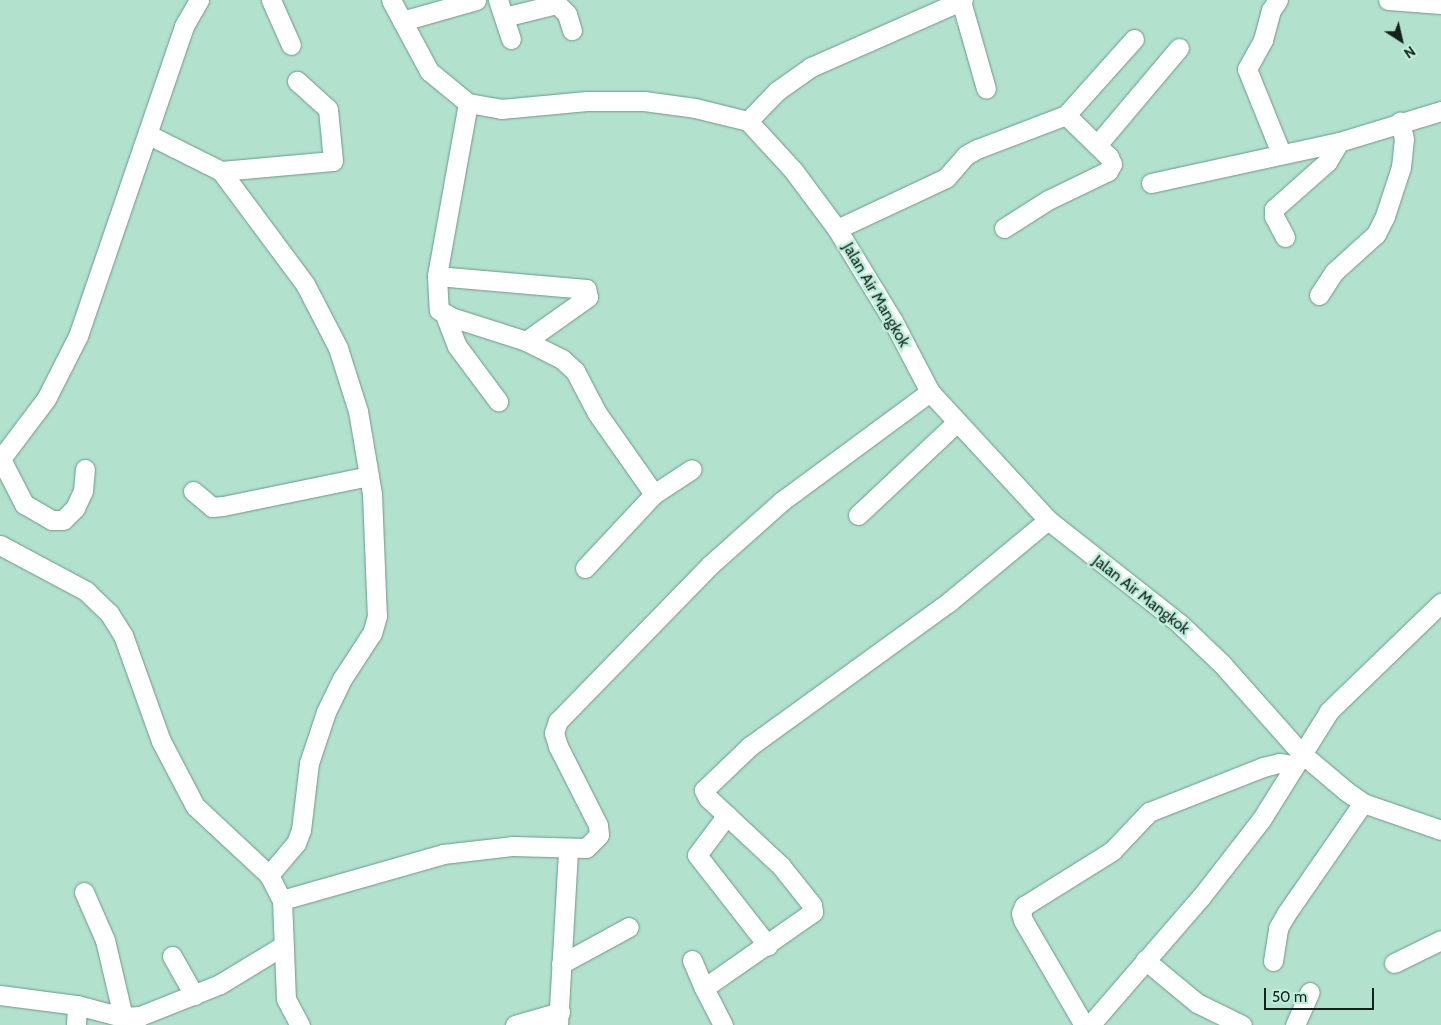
<!DOCTYPE html>
<style>
body{margin:0}
#map{position:relative;width:1441px;height:1025px;overflow:hidden;background:#b2e1ce;font-family:Cabin,sans-serif}
div>[style]{position:absolute}
.roads{filter:drop-shadow(0 0 1px #6c9987) drop-shadow(0 0 1px #6c9987)}
.minor>*{height:19px;margin:-9.5px;padding:0 9.5px;transform-origin:9.5px;border-radius:9.5px;background:#fff}
span{translate:-50% -50%;white-space:nowrap;text-align:center;line-height:1.15;-webkit-text-stroke:5px #bfeedb;paint-order:stroke}
.street-label{font-size:16px;color:#11231c}
.north{position:absolute;left:1376px;top:15px;width:50px;height:50px;-webkit-text-stroke:4px #bfeedb;paint-order:stroke;rotate:145deg;font-size:14px;font-weight:700;line-height:20px;text-align:center;color:#11231c}
.north::after{content:'';display:block;margin:auto;width:18px;height:22px;background:#11231c;clip-path:polygon(50% 0,100% 100%,50% 72%,0 100%)}
.scale{position:absolute;left:1264px;top:988px;width:110px;height:22px;box-sizing:border-box;border:2px solid #11231c;border-top:0;padding-left:6px;font-size:15px;line-height:18px;white-space:nowrap;color:#11231c;-webkit-text-stroke:4px #bfeedb;paint-order:stroke}
</style>
<div id="map">
<div class="roads">
<div class="minor">
<i style="left:271px;top:0;width:49px;rotate:66deg"></i>
<i style="left:391px;top:0;width:81px;rotate:61.8deg"></i>
<i style="left:429px;top:71px;width:50px;rotate:39.4deg"></i>
<i style="left:468px;top:103px;width:34px;rotate:10deg"></i>
<i style="left:501px;top:109px;width:86px;rotate:-5.3deg"></i>
<i style="left:587px;top:101px;width:57px"></i>
<i style="left:644px;top:101px;width:51px;rotate:7.8deg"></i>
<i style="left:695px;top:108px;width:55px;rotate:13.8deg"></i>
<i style="left:748px;top:121px;width:67px;rotate:47.4deg"></i>
<i style="left:793px;top:170px;width:74px;rotate:53.3deg"></i>
<i style="left:837px;top:229px;width:108px;rotate:58.7deg"></i>
<i style="left:893px;top:321px;width:80px;rotate:62.5deg"></i>
<i style="left:930px;top:392px;width:174px;rotate:47.3deg"></i>
<i style="left:1048px;top:520px;width:168px;rotate:38.2deg"></i>
<i style="left:1180px;top:624px;width:58px;rotate:43.6deg"></i>
<i style="left:1222px;top:664px;width:119px;rotate:48.4deg"></i>
<i style="left:1301px;top:753px;width:59px;rotate:40.2deg"></i>
<i style="left:1346px;top:791px;width:21px;rotate:35deg"></i>
<i style="left:1363px;top:803px;width:83px;rotate:19.1deg"></i>
<i style="left:498px;top:0;width:41px;rotate:71.6deg"></i>
<i style="left:1278px;top:0;width:12px;rotate:125deg"></i>
<i style="left:1271px;top:10px;width:31px;rotate:105deg"></i>
<i style="left:1263px;top:40px;width:33px;rotate:119deg"></i>
<i style="left:1247px;top:69px;width:91px;rotate:68deg"></i>
<i style="left:1388px;top:0;width:53px;rotate:4.3deg"></i>
<i style="left:961px;top:1px;width:91px;rotate:74.1deg"></i>
<i style="left:504px;top:17px;width:55px;rotate:-13.8deg"></i>
<i style="left:557px;top:4px;width:14px;rotate:45deg"></i>
<i style="left:567px;top:14px;width:17px;rotate:73deg"></i>
<i style="left:402px;top:21px;width:77px;rotate:-15.8deg"></i>
<i style="left:468px;top:103px;width:176px;rotate:100.2deg"></i>
<i style="left:437px;top:276px;width:34px;rotate:87deg"></i>
<i style="left:439px;top:310px;width:14px;rotate:30deg"></i>
<i style="left:451px;top:317px;width:79px;rotate:17.7deg"></i>
<i style="left:526px;top:341px;width:40px;rotate:26.6deg"></i>
<i style="left:562px;top:359px;width:18px;rotate:43deg"></i>
<i style="left:575px;top:371px;width:47px;rotate:62.4deg"></i>
<i style="left:597px;top:413px;width:99px;rotate:54.9deg"></i>
<i style="left:748px;top:121px;width:42px;rotate:-46deg"></i>
<i style="left:777px;top:91px;width:42px;rotate:-35.2deg"></i>
<i style="left:811px;top:67px;width:166px;rotate:-23.8deg"></i>
<i style="left:149px;top:135px;width:80px;rotate:26.6deg"></i>
<i style="left:221px;top:171px;width:141px;rotate:53.4deg"></i>
<i style="left:305px;top:284px;width:72px;rotate:62.7deg"></i>
<i style="left:338px;top:348px;width:66px;rotate:72.4deg"></i>
<i style="left:358px;top:411px;width:84px;rotate:80.4deg"></i>
<i style="left:372px;top:494px;width:122px;rotate:87.7deg"></i>
<i style="left:377px;top:616px;width:18px;rotate:106deg"></i>
<i style="left:372px;top:633px;width:55px;rotate:123.1deg"></i>
<i style="left:342px;top:679px;width:37px;rotate:116deg"></i>
<i style="left:326px;top:712px;width:54px;rotate:108.4deg"></i>
<i style="left:309px;top:763px;width:67px;rotate:96.8deg"></i>
<i style="left:301px;top:830px;width:14px;rotate:111deg"></i>
<i style="left:296px;top:843px;width:42px;rotate:130.2deg"></i>
<i style="left:1097px;top:145px;width:127px;rotate:-49.8deg"></i>
<i style="left:221px;top:171px;width:112px;rotate:-5.1deg"></i>
<i style="left:333px;top:161px;width:52px;rotate:-95.5deg"></i>
<i style="left:328px;top:109px;width:42px;rotate:-137.9deg"></i>
<i style="left:1151px;top:183px;width:192px;rotate:-12.3deg"></i>
<i style="left:1339px;top:142px;width:107px;rotate:-16.9deg"></i>
<i style="left:1004px;top:228px;width:52px;rotate:-32.5deg"></i>
<i style="left:1048px;top:200px;width:67px;rotate:-25.8deg"></i>
<i style="left:1108px;top:171px;width:8px;rotate:-60deg"></i>
<i style="left:1112px;top:164px;width:8px;rotate:-113deg"></i>
<i style="left:1109px;top:157px;width:60px;rotate:-135.7deg"></i>
<i style="left:837px;top:229px;width:120px;rotate:-25.1deg"></i>
<i style="left:946px;top:178px;width:30px;rotate:-49deg"></i>
<i style="left:966px;top:155px;width:13px;rotate:-29deg"></i>
<i style="left:977px;top:149px;width:95px;rotate:-20.9deg"></i>
<i style="left:1066px;top:115px;width:102px;rotate:-48.2deg"></i>
<i style="left:1285px;top:237px;width:24px;rotate:-118deg"></i>
<i style="left:1274px;top:216px;width:7px;rotate:-90deg"></i>
<i style="left:1274px;top:209px;width:71px;rotate:-41.6deg"></i>
<i style="left:1327px;top:162px;width:23px;rotate:-59deg"></i>
<i style="left:437px;top:276px;width:150px;rotate:5deg"></i>
<i style="left:586px;top:289px;width:8px;rotate:76deg"></i>
<i style="left:588px;top:297px;width:76px;rotate:144.6deg"></i>
<i style="left:1319px;top:295px;width:27px;rotate:-57deg"></i>
<i style="left:1334px;top:272px;width:57px;rotate:-42.1deg"></i>
<i style="left:1376px;top:234px;width:20px;rotate:-63deg"></i>
<i style="left:1385px;top:216px;width:52px;rotate:-71.9deg"></i>
<i style="left:1401px;top:167px;width:28px;rotate:-84deg"></i>
<i style="left:1404px;top:139px;width:18px;rotate:-103deg"></i>
<i style="left:445px;top:315px;width:33px;rotate:69deg"></i>
<i style="left:457px;top:346px;width:69px;rotate:53.3deg"></i>
<i style="left:1px;top:459px;width:51px;rotate:62.9deg"></i>
<i style="left:24px;top:504px;width:32px;rotate:30deg"></i>
<i style="left:52px;top:520px;width:11px"></i>
<i style="left:63px;top:520px;width:17px;rotate:-45deg"></i>
<i style="left:75px;top:508px;width:19px;rotate:-65deg"></i>
<i style="left:83px;top:491px;width:22px;rotate:-85deg"></i>
<i style="left:0;top:460px;width:76px;rotate:-53deg"></i>
<i style="left:46px;top:399px;width:71px;rotate:-63.1deg"></i>
<i style="left:78px;top:336px;width:328px;rotate:-71.1deg"></i>
<i style="left:184px;top:26px;width:30px;rotate:-60deg"></i>
<i style="left:193px;top:491px;width:25px;rotate:40deg"></i>
<i style="left:212px;top:507px;width:11px;rotate:-5deg"></i>
<i style="left:223px;top:506px;width:149px;rotate:-11.6deg"></i>
<i style="left:858px;top:515px;width:134px;rotate:-43.2deg"></i>
<i style="left:0;top:545px;width:98px;rotate:28.1deg"></i>
<i style="left:86px;top:591px;width:32px;rotate:44deg"></i>
<i style="left:109px;top:613px;width:26px;rotate:58deg"></i>
<i style="left:123px;top:635px;width:113px;rotate:70.3deg"></i>
<i style="left:161px;top:741px;width:73px;rotate:62.4deg"></i>
<i style="left:195px;top:806px;width:101px;rotate:43deg"></i>
<i style="left:269px;top:875px;width:28px;rotate:63deg"></i>
<i style="left:282px;top:900px;width:99px;rotate:87.7deg"></i>
<i style="left:286px;top:999px;width:30px;rotate:62deg"></i>
<i style="left:585px;top:568px;width:101px;rotate:-47deg"></i>
<i style="left:654px;top:494px;width:45px;rotate:-33.3deg"></i>
<i style="left:727px;top:815px;width:50px;rotate:126.9deg"></i>
<i style="left:697px;top:855px;width:115px;rotate:52deg"></i>
<i style="left:84px;top:892px;width:52px;rotate:66.4deg"></i>
<i style="left:105px;top:940px;width:87px;rotate:76.8deg"></i>
<i style="left:282px;top:900px;width:167px;rotate:-15.9deg"></i>
<i style="left:443px;top:854px;width:69px;rotate:-6.6deg"></i>
<i style="left:512px;top:846px;width:74px;rotate:1.5deg"></i>
<i style="left:586px;top:848px;width:18px;rotate:-45deg"></i>
<i style="left:599px;top:835px;width:10px;rotate:-96deg"></i>
<i style="left:598px;top:825px;width:89px;rotate:-116.9deg"></i>
<i style="left:558px;top:746px;width:14px;rotate:-107deg"></i>
<i style="left:554px;top:733px;width:13px;rotate:-72deg"></i>
<i style="left:558px;top:721px;width:218px;rotate:-45.7deg"></i>
<i style="left:710px;top:565px;width:96px;rotate:-41.6deg"></i>
<i style="left:782px;top:501px;width:184px;rotate:-36.4deg"></i>
<i style="left:172px;top:956px;width:45px;rotate:60.6deg"></i>
<i style="left:692px;top:960px;width:30px;rotate:67deg"></i>
<i style="left:1145px;top:960px;width:67px;rotate:39.6deg"></i>
<i style="left:1197px;top:1003px;width:50px;rotate:26.1deg"></i>
<i style="left:1273px;top:961px;width:33px;rotate:-81deg"></i>
<i style="left:1278px;top:928px;width:16px;rotate:-60deg"></i>
<i style="left:1286px;top:914px;width:135px;rotate:-55.3deg"></i>
<i style="left:1394px;top:963px;width:52px;rotate:-26.1deg"></i>
<i style="left:561px;top:964px;width:77px;rotate:-28.6deg"></i>
<i style="left:0;top:995px;width:78px;rotate:7.4deg"></i>
<i style="left:77px;top:1005px;width:47px;rotate:14.9deg"></i>
<i style="left:122px;top:1017px;width:18px;rotate:-3deg"></i>
<i style="left:140px;top:1016px;width:86px;rotate:-21.8deg"></i>
<i style="left:220px;top:984px;width:71px;rotate:-31.2deg"></i>
<i style="left:76px;top:1025px;width:20px;rotate:-87deg"></i>
<i style="left:515px;top:1025px;width:47px;rotate:-16.1deg"></i>
<i style="left:558px;top:1025px;width:176px;rotate:-86.7deg"></i>
<i style="left:723px;top:1025px;width:42px;rotate:-117.2deg"></i>
<i style="left:704px;top:988px;width:133px;rotate:-34.9deg"></i>
<i style="left:813px;top:912px;width:7px;rotate:-98deg"></i>
<i style="left:812px;top:905px;width:50px;rotate:-128.5deg"></i>
<i style="left:781px;top:866px;width:100px;rotate:-137deg"></i>
<i style="left:708px;top:798px;width:9px;rotate:-117deg"></i>
<i style="left:704px;top:790px;width:64px;rotate:-43.7deg"></i>
<i style="left:750px;top:746px;width:247px;rotate:-35.9deg"></i>
<i style="left:950px;top:601px;width:127px;rotate:-39.6deg"></i>
<i style="left:1084px;top:1025px;width:121px;rotate:-120.2deg"></i>
<i style="left:1023px;top:920px;width:7px;rotate:-106deg"></i>
<i style="left:1021px;top:913px;width:8px;rotate:-67deg"></i>
<i style="left:1024px;top:906px;width:104px;rotate:-32deg"></i>
<i style="left:1112px;top:851px;width:54px;rotate:-46.5deg"></i>
<i style="left:1149px;top:812px;width:123px;rotate:-21.5deg"></i>
<i style="left:1263px;top:767px;width:16px;rotate:-14deg"></i>
<i style="left:1279px;top:763px;width:15px;rotate:8deg"></i>
<i style="left:1090px;top:1025px;width:169px;rotate:-49.1deg"></i>
<i style="left:1201px;top:897px;width:98px;rotate:-52.1deg"></i>
<i style="left:1261px;top:820px;width:128px;rotate:-58deg"></i>
<i style="left:1329px;top:711px;width:156px;rotate:-44deg"></i>
<i style="left:1295px;top:1025px;width:36px;rotate:-66deg"></i>
</div>
</div>
<div class="street-label">
<span style="left:876px;top:295px;rotate:60deg">Jalan Air Mangkok</span>
<span style="left:1141px;top:595px;rotate:38deg">Jalan Air Mangkok</span>
</div>
<div class="north">N</div>
<div class="scale">50 m</div>
</div>
